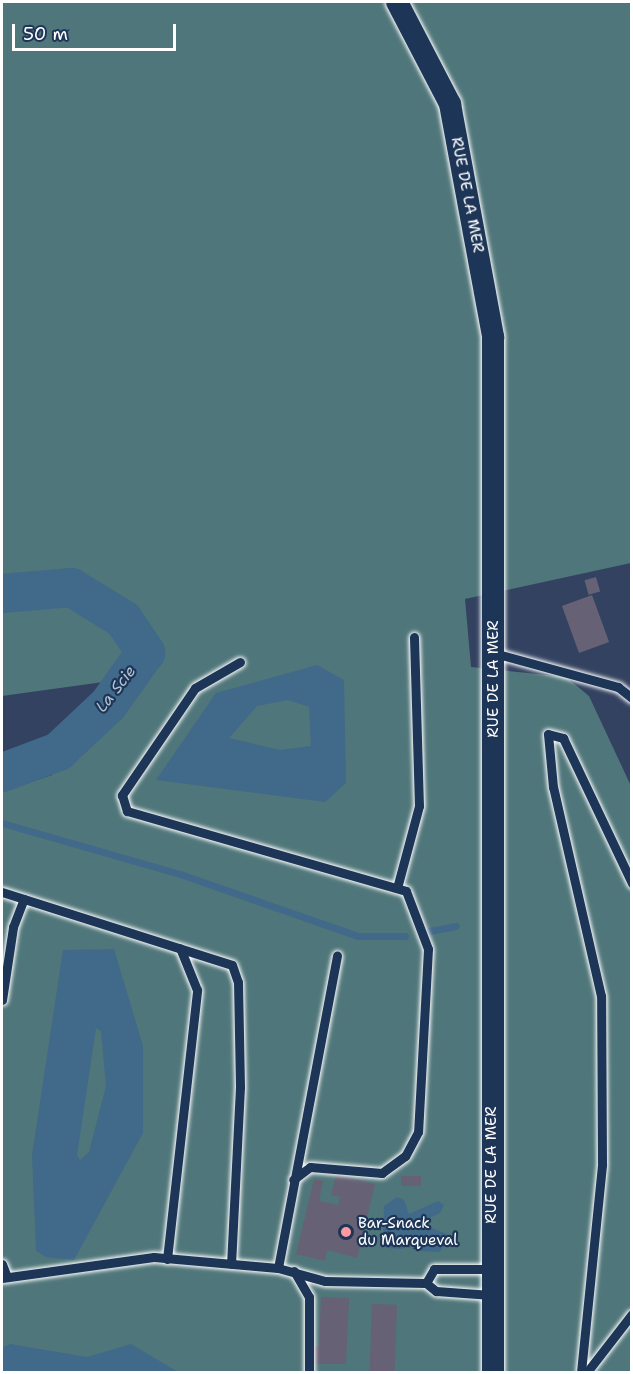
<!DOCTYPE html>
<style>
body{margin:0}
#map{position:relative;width:633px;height:1374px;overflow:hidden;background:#334260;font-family:"Shantell Sans",sans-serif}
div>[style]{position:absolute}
.green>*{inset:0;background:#4f767a}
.water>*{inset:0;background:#416989}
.stream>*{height:7px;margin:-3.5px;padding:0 3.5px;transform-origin:3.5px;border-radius:3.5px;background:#416989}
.river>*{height:39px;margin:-19.5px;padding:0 19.5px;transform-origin:19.5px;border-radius:19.5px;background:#416989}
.building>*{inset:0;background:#666174;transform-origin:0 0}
.roads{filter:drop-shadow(0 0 2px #fff) drop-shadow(0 0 2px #fff)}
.service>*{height:9px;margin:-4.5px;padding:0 4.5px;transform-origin:4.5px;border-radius:4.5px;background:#1d3557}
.tertiary>*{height:22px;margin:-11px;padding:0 11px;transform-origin:11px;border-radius:11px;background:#1d3557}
.dots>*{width:16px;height:16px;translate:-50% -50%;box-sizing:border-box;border:3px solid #1d3557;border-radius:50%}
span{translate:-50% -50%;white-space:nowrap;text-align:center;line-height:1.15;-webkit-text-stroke:4.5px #1d3557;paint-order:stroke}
.street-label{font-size:15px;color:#fff}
.poi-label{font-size:15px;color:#fff}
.left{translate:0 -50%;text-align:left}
.water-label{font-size:16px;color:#b3c3d0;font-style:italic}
.frame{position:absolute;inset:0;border:3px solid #fff;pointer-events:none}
.scale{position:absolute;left:12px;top:24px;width:164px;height:27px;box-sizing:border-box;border:3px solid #fff;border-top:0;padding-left:8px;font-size:18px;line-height:21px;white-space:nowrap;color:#fff;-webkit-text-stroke:4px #1d3557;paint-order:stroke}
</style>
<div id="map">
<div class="green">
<i style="clip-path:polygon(2px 2px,631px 2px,631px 563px,465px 599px,471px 667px,566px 677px,589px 696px,631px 786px,631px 1372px,2px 1372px,2px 792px,52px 775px,147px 676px,2px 696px)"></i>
</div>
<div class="water">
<i style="clip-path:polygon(evenodd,317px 665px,344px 680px,346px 783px,325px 802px,156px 780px,216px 693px,317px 665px,288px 700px,309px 707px,311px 746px,280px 750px,229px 738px,257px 706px,288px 700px)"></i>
<i style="clip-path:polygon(evenodd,114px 949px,143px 1046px,143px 1133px,74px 1260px,46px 1257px,36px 1251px,32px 1155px,63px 950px,114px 949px,96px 1028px,101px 1031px,106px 1086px,89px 1152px,80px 1160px,77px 1155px,96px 1028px)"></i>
<i style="clip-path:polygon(397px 1197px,404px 1200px,409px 1214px,438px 1201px,444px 1205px,440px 1213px,422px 1222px,407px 1221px,413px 1231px,432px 1228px,449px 1235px,440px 1252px,419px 1251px,414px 1242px,402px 1249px,387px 1248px,383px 1239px,384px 1206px)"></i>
<i style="clip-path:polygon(10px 1344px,87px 1357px,131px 1344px,178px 1372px,2px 1372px,2px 1348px)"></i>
</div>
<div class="stream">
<i style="left:2px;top:823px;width:185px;rotate:16deg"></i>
<i style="left:180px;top:874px;width:188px;rotate:19.2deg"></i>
<i style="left:358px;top:936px;width:47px"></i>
<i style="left:430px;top:931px;width:26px;rotate:-11deg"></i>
</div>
<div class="river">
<i style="left:2px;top:593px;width:69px;rotate:-5deg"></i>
<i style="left:71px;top:587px;width:61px;rotate:31.6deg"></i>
<i style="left:123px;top:619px;width:40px;rotate:56deg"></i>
<i style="left:145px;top:652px;width:64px;rotate:125.4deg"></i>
<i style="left:108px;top:704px;width:69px;rotate:136.8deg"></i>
<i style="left:58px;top:751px;width:60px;rotate:159.4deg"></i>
</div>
<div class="building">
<i style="left:596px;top:577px;width:15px;height:12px;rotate:74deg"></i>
<i style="left:592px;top:595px;width:50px;height:32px;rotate:70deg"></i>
<i style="clip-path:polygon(336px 1175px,375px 1184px,357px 1258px,327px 1250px,325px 1261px,296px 1254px,314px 1179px,323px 1181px,319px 1201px,338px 1205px,340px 1197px,331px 1195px)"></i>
<i style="left:401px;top:1176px;width:20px;height:10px"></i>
<i style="clip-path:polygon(321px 1297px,349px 1298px,346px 1364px,309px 1364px,310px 1346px,319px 1346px)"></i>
<i style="left:372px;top:1304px;width:25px;height:68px;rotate:2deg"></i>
</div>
<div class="roads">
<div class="service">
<i style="left:494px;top:653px;width:129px;rotate:15.3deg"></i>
<i style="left:618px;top:687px;width:18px;rotate:38deg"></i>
<i style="left:240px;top:662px;width:52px;rotate:150deg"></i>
<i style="left:195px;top:688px;width:130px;rotate:124.3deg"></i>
<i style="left:122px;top:795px;width:17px;rotate:73deg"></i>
<i style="left:127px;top:811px;width:290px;rotate:16deg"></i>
<i style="left:406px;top:891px;width:62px;rotate:69.2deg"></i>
<i style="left:428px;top:949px;width:183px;rotate:93.1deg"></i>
<i style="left:418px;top:1132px;width:27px;rotate:118deg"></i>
<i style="left:405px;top:1156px;width:29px;rotate:144deg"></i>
<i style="left:382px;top:1173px;width:72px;rotate:-175.2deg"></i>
<i style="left:310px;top:1167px;width:21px;rotate:143deg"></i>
<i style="left:397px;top:888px;width:85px;rotate:-75deg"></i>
<i style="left:419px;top:806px;width:169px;rotate:-91.7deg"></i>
<i style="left:2px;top:892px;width:241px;rotate:17.6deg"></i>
<i style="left:232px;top:965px;width:18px;rotate:71deg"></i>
<i style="left:238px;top:982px;width:105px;rotate:88.9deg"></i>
<i style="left:240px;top:1087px;width:177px;rotate:92.9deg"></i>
<i style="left:2px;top:1000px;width:74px;rotate:-81.4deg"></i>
<i style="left:13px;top:927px;width:30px;rotate:-69deg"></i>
<i style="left:167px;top:1259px;width:271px;rotate:-83.6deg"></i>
<i style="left:197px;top:990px;width:45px;rotate:-112deg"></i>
<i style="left:2px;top:1264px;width:14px;rotate:69deg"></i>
<i style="left:278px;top:1268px;width:318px;rotate:-79.3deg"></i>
<i style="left:294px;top:1271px;width:30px;rotate:60deg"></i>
<i style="left:309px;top:1297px;width:75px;rotate:90deg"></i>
<i style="left:2px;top:1278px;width:153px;rotate:-7.9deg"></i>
<i style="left:154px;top:1257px;width:124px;rotate:5.1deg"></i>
<i style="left:278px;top:1268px;width:49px;rotate:15.5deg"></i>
<i style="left:325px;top:1281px;width:101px;rotate:1.1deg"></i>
<i style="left:426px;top:1283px;width:13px;rotate:39deg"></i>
<i style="left:436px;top:1291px;width:55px;rotate:4.2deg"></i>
<i style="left:426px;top:1283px;width:16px;rotate:-60deg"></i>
<i style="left:434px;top:1269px;width:58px"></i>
<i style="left:581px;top:1372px;width:209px;rotate:-84.2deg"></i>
<i style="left:602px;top:1164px;width:168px;rotate:-90.3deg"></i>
<i style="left:601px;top:996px;width:214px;rotate:-102.9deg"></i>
<i style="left:553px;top:787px;width:53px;rotate:-95.4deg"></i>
<i style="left:548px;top:734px;width:16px;rotate:15deg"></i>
<i style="left:563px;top:738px;width:161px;rotate:64.6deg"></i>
<i style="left:587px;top:1372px;width:73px;rotate:-52.2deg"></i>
</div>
<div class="tertiary">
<i style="left:397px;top:2px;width:115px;rotate:62.5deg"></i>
<i style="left:450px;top:104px;width:237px;rotate:79.5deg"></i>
<i style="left:493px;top:337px;width:1035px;rotate:90deg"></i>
</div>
</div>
<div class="dots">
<i style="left:346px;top:1232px;background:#ff9aa2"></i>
</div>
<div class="street-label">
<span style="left:467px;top:195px;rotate:79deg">RUE DE LA MER</span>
<span style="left:494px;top:679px;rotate:-90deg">RUE DE LA MER</span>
<span style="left:492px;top:1165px;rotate:-90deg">RUE DE LA MER</span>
</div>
<div class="poi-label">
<span class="left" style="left:358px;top:1232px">Bar-Snack<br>du Marqueval</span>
</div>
<div class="water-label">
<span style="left:116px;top:689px;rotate:-52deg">La Scie</span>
</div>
<div class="frame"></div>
<div class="scale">50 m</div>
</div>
